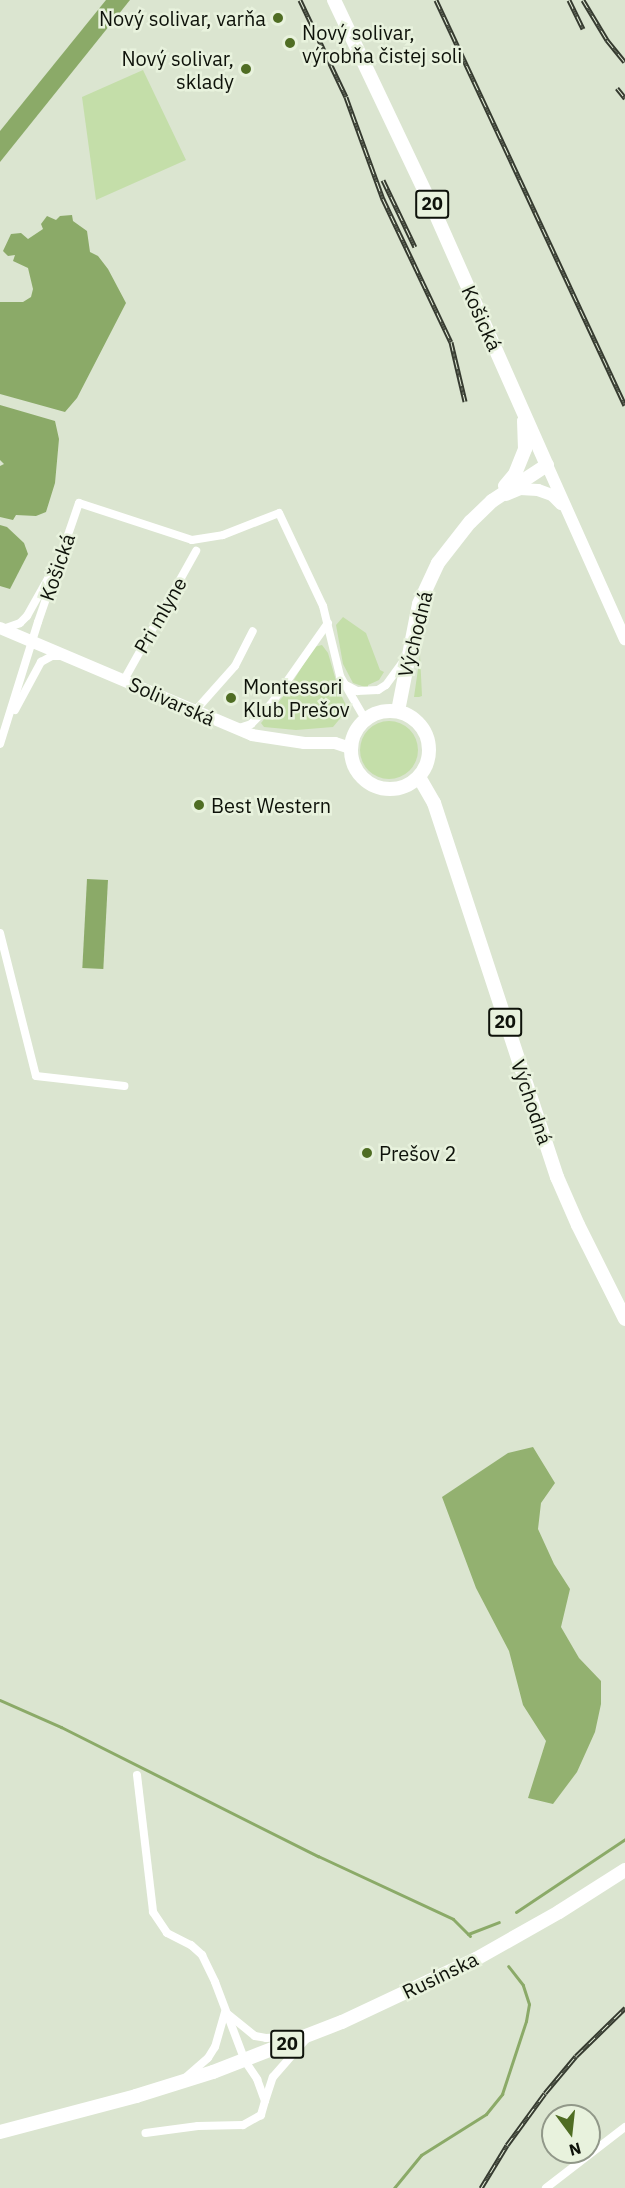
<!DOCTYPE html>
<meta charset="utf-8">
<style>
body{margin:0}
#map{position:relative;width:625px;height:2188px;overflow:hidden;background:#dbe5d0;font-family:"IBM Plex Sans",sans-serif}
div>[style]{position:absolute}
.green>*{inset:0;background:#c4dea9}
.round{border-radius:50%}
.forest>*{inset:0;background:#93b170}
.water>*{inset:0;background:#8baa68;transform-origin:0 0}
.stream>*{height:3px;margin:-1.5px;padding:0 1.5px;transform-origin:1.5px;border-radius:1.5px;background:#8baa68}
.street>*{height:8px;margin:-4px;padding:0 4px;transform-origin:4px;border-radius:4px;background:#fff}
.secondary>*{height:12px;margin:-6px;padding:0 6px;transform-origin:6px;border-radius:6px;background:#fff}
.primary>*{height:14px;margin:-7px;padding:0 7px;transform-origin:7px;border-radius:7px;background:#fff}
.primary>.ring{margin:-7px;padding:0;box-sizing:content-box;background:none;border:14px solid #fff;border-radius:50%}
.rail>*{height:5px;margin-top:-2.5px;transform-origin:0;background:repeating-linear-gradient(90deg,#e8f2dd 0 9px,#363b30 0 18px);box-sizing:border-box;border-block:2px solid #363b30}
.dots>*{width:16px;height:16px;translate:-50% -50%;box-sizing:border-box;border:3px solid #e8f2dd;border-radius:50%}
span{translate:-50% -50%;white-space:nowrap;text-align:center;line-height:1.15;-webkit-text-stroke:5px #e8f2dd;paint-order:stroke}
.shield-label span{padding:2px 4px;background:#e8f2dd;border:2px solid;border-radius:4px;-webkit-text-stroke-width:0}
.shield-label{font-size:18px;color:#0e120a;font-weight:700}
.poi-label{font-size:20px;color:#0e120a}
.right{translate:-100% -50%;text-align:right}
.left{translate:0 -50%;text-align:left}
.street-label{font-size:20px;color:#0e120a}
.north{position:absolute;left:541px;top:2104px;width:60px;height:60px;box-sizing:border-box;background:#e8f2dd;border:2px solid #919889;border-radius:50%;rotate:165deg;font-size:16px;font-weight:700;line-height:24px;text-align:center;color:#0e120a}
.north::after{content:'';display:block;margin:auto;width:21px;height:27px;background:#4f6d23;clip-path:polygon(50% 0,100% 100%,50% 72%,0 100%)}
</style>
<div id="map">
<div class="green">
<i style="clip-path:polygon(143px 70px,186px 160px,96px 200px,82px 97px)"></i>
<i style="clip-path:polygon(343px 617px,366px 633px,380px 670px,384px 672px,379px 680px,368px 685px,368px 688px,353px 683px,343px 664px,336px 625px)"></i>
<i style="clip-path:polygon(322px 645px,328px 653px,339px 691px,348px 709px,333px 727px,296px 730px,264px 727px,261px 723px,286px 693px,314px 647px)"></i>
<i style="clip-path:polygon(420px 655px,422px 696px,419px 697px,414px 697px)"></i>
<i class="round" style="left:360px;top:721px;width:58px;height:58px"></i>
</div>
<div class="forest">
<i style="clip-path:polygon(533px 1447px,555px 1483px,541px 1503px,538px 1529px,554px 1564px,570px 1589px,561px 1627px,579px 1658px,601px 1681px,601px 1704px,595px 1732px,577px 1772px,553px 1804px,528px 1798px,546px 1741px,523px 1705px,509px 1651px,476px 1588px,442px 1497px,508px 1453px)"></i>
</div>
<div class="water">
<i style="clip-path:polygon(106px 0,130px 0,0 162px,0 131px)"></i>
<i style="clip-path:polygon(72px 215px,73px 221px,87px 231px,90px 252px,98px 256px,108px 269px,126px 303px,77px 398px,65px 412px,0 394px,0 302px,23px 302px,31px 297px,33px 289px,28px 268px,13px 261px,15px 255px,8px 256px,3px 251px,11px 234px,21px 233px,28px 239px,43px 229px,41px 224px,47px 216px,56px 220px,60px 216px)"></i>
<i style="clip-path:polygon(0 405px,55px 421px,59px 439px,55px 483px,46px 512px,36px 516px,16px 515px,13px 520px,0 517px,0 466px,4px 464px,0 460px)"></i>
<i style="clip-path:polygon(0 525px,7px 527px,24px 543px,28px 554px,10px 589px,0 586px)"></i>
<i style="left:87px;top:879px;width:21px;height:89px;rotate:3deg"></i>
</div>
<div class="stream">
<i style="left:0;top:1700px;width:67px;rotate:23.9deg"></i>
<i style="left:61px;top:1727px;width:288px;rotate:26.7deg"></i>
<i style="left:318px;top:1856px;width:149px;rotate:25deg"></i>
<i style="left:453px;top:1919px;width:24px;rotate:45deg"></i>
<i style="left:516px;top:1912px;width:131px;rotate:-33.8deg"></i>
<i style="left:468px;top:1934px;width:33px;rotate:-21deg"></i>
<i style="left:394px;top:2188px;width:43px;rotate:-50.7deg"></i>
<i style="left:421px;top:2155px;width:77px;rotate:-32.2deg"></i>
<i style="left:486px;top:2114px;width:26px;rotate:-51deg"></i>
<i style="left:502px;top:2094px;width:77px;rotate:-71.8deg"></i>
<i style="left:526px;top:2021px;width:17px;rotate:-80deg"></i>
<i style="left:529px;top:2004px;width:20px;rotate:-108deg"></i>
<i style="left:523px;top:1985px;width:24px;rotate:-128deg"></i>
</div>
<div class="street">
<i style="left:3px;top:629px;width:18px;rotate:-19deg"></i>
<i style="left:20px;top:623px;width:10px;rotate:-45deg"></i>
<i style="left:27px;top:616px;width:47px;rotate:-60.7deg"></i>
<i style="left:124px;top:680px;width:148px;rotate:-60.8deg"></i>
<i style="left:344px;top:684px;width:15px;rotate:28deg"></i>
<i style="left:357px;top:691px;width:21px;rotate:-3deg"></i>
<i style="left:378px;top:690px;width:9px;rotate:-32deg"></i>
<i style="left:386px;top:685px;width:32px;rotate:-54deg"></i>
<i style="left:15px;top:710px;width:55px;rotate:-61.6deg"></i>
<i style="left:41px;top:662px;width:13px;rotate:-29deg"></i>
<i style="left:52px;top:656px;width:10px"></i>
<i style="left:195px;top:711px;width:60px;rotate:-48.4deg"></i>
<i style="left:235px;top:666px;width:39px;rotate:-63deg"></i>
<i style="left:236px;top:729px;width:16px;rotate:-18deg"></i>
<i style="left:251px;top:724px;width:28px;rotate:-45deg"></i>
<i style="left:271px;top:704px;width:99px;rotate:-54.9deg"></i>
<i style="left:0;top:744px;width:128px;rotate:-72.7deg"></i>
<i style="left:38px;top:622px;width:126px;rotate:-71deg"></i>
<i style="left:79px;top:503px;width:119px;rotate:18.1deg"></i>
<i style="left:192px;top:540px;width:31px;rotate:-9deg"></i>
<i style="left:223px;top:535px;width:60px;rotate:-21.4deg"></i>
<i style="left:279px;top:513px;width:103px;rotate:64.7deg"></i>
<i style="left:323px;top:606px;width:72px;rotate:76.3deg"></i>
<i style="left:340px;top:676px;width:50px;rotate:59.8deg"></i>
<i style="left:0;top:933px;width:147px;rotate:75.9deg"></i>
<i style="left:36px;top:1076px;width:89px;rotate:6.5deg"></i>
<i style="left:137px;top:1775px;width:138px;rotate:83.3deg"></i>
<i style="left:153px;top:1912px;width:25px;rotate:56deg"></i>
<i style="left:167px;top:1933px;width:27px;rotate:27deg"></i>
<i style="left:191px;top:1945px;width:15px;rotate:42deg"></i>
<i style="left:202px;top:1955px;width:30px;rotate:64deg"></i>
<i style="left:215px;top:1982px;width:85px;rotate:69.2deg"></i>
<i style="left:245px;top:2061px;width:22px;rotate:56deg"></i>
<i style="left:257px;top:2079px;width:23px;rotate:70deg"></i>
<i style="left:265px;top:2101px;width:15px;rotate:106deg"></i>
<i style="left:261px;top:2115px;width:21px;rotate:151deg"></i>
<i style="left:243px;top:2125px;width:45px;rotate:178.7deg"></i>
<i style="left:198px;top:2126px;width:53px;rotate:172.5deg"></i>
<i style="left:229px;top:2015px;width:33px;rotate:39deg"></i>
<i style="left:255px;top:2036px;width:11px;rotate:10deg"></i>
<i style="left:266px;top:2038px;width:29px;rotate:-4deg"></i>
<i style="left:185px;top:2078px;width:30px;rotate:-41deg"></i>
<i style="left:208px;top:2058px;width:13px;rotate:-58deg"></i>
<i style="left:215px;top:2047px;width:36px;rotate:-74deg"></i>
<i style="left:265px;top:2101px;width:25px;rotate:-72deg"></i>
<i style="left:273px;top:2077px;width:52px;rotate:-48.9deg"></i>
<i style="left:546px;top:2188px;width:100px;rotate:-37.7deg"></i>
</div>
<div class="secondary">
<i style="left:547px;top:465px;width:191px;rotate:65.9deg"></i>
<i style="left:506px;top:495px;width:15px;rotate:-23deg"></i>
<i style="left:520px;top:489px;width:18px;rotate:3deg"></i>
<i style="left:538px;top:490px;width:15px;rotate:20deg"></i>
<i style="left:552px;top:495px;width:13px;rotate:45deg"></i>
<i style="left:0;top:628px;width:274px;rotate:23deg"></i>
<i style="left:252px;top:735px;width:53px;rotate:8.7deg"></i>
<i style="left:304px;top:743px;width:31px"></i>
<i style="left:335px;top:743px;width:16px;rotate:18deg"></i>
</div>
<div class="primary">
<i style="left:334px;top:0;width:228px;rotate:64.6deg"></i>
<i style="left:432px;top:206px;width:283px;rotate:66.1deg"></i>
<i style="left:547px;top:465px;width:66px;rotate:146.8deg"></i>
<i style="left:492px;top:501px;width:30px;rotate:136deg"></i>
<i style="left:470px;top:522px;width:52px;rotate:128deg"></i>
<i style="left:438px;top:563px;width:45px;rotate:114.9deg"></i>
<i style="left:419px;top:604px;width:109px;rotate:101.1deg"></i>
<i style="left:505px;top:486px;width:16px;rotate:-50deg"></i>
<i style="left:515px;top:474px;width:27px;rotate:-68deg"></i>
<i style="left:525px;top:449px;width:28px;rotate:-92deg"></i>
<i class="ring" style="left:351px;top:711px;width:64px;height:64px"></i>
<i style="left:419px;top:777px;width:30px;rotate:60deg"></i>
<i style="left:434px;top:803px;width:394px;rotate:71.8deg"></i>
<i style="left:557px;top:1177px;width:52px;rotate:66.4deg"></i>
<i style="left:578px;top:1225px;width:105px;rotate:63.4deg"></i>
<i style="left:0;top:2132px;width:141px;rotate:-14.8deg"></i>
<i style="left:136px;top:2096px;width:81px;rotate:-17.3deg"></i>
<i style="left:213px;top:2072px;width:138px;rotate:-21.2deg"></i>
<i style="left:342px;top:2022px;width:148px;rotate:-25.2deg"></i>
<i style="left:476px;top:1959px;width:95px;rotate:-29.5deg"></i>
<i style="left:559px;top:1912px;width:78px;rotate:-32.5deg"></i>
</div>
<div class="rail">
<i style="left:300px;top:0;width:107px;rotate:64.6deg"></i>
<i style="left:346px;top:97px;width:109px;rotate:70.1deg"></i>
<i style="left:383px;top:199px;width:158px;rotate:64.6deg"></i>
<i style="left:451px;top:342px;width:61px;rotate:76.7deg"></i>
<i style="left:436px;top:0;width:447px;rotate:65deg"></i>
<i style="left:569px;top:0;width:32px;rotate:64deg"></i>
<i style="left:583px;top:0;width:47px;rotate:59deg"></i>
<i style="left:607px;top:40px;width:28px;rotate:51deg"></i>
<i style="left:617px;top:88px;width:13px;rotate:51deg"></i>
<i style="left:383px;top:180px;width:74px;rotate:64.5deg"></i>
<i style="left:481px;top:2188px;width:50px;rotate:-58.8deg"></i>
<i style="left:507px;top:2145px;width:64px;rotate:-53.8deg"></i>
<i style="left:545px;top:2093px;width:48px;rotate:-50deg"></i>
<i style="left:576px;top:2056px;width:69px;rotate:-44.4deg"></i>
</div>
<div class="dots">
<i style="left:278px;top:18px;background:#4f6d23"></i>
<i style="left:290px;top:43px;background:#4f6d23"></i>
<i style="left:246px;top:69px;background:#4f6d23"></i>
<i style="left:231px;top:698px;background:#4f6d23"></i>
<i style="left:199px;top:805px;background:#4f6d23"></i>
<i style="left:367px;top:1153px;background:#4f6d23"></i>
</div>
<div class="shield-label">
<span style="left:432px;top:204px">20</span>
<span style="left:505px;top:1022px">20</span>
<span style="left:287px;top:2044px">20</span>
</div>
<div class="poi-label">
<span class="right" style="left:266px;top:18px">Nový solivar, varňa</span>
<span class="left" style="left:302px;top:44px">Nový solivar,<br>výrobňa čistej soli</span>
<span class="right" style="left:234px;top:70px">Nový solivar,<br>sklady</span>
<span class="left" style="left:243px;top:698px">Montessori<br>Klub Prešov</span>
<span class="left" style="left:211px;top:805px">Best Western</span>
<span class="left" style="left:379px;top:1153px">Prešov 2</span>
</div>
<div class="street-label">
<span style="left:482px;top:318px;rotate:66deg">Košická</span>
<span style="left:57px;top:567px;rotate:-71deg">Košická</span>
<span style="left:160px;top:615px;rotate:-60deg">Pri mlyne</span>
<span style="left:415px;top:634px;rotate:-76deg">Východná</span>
<span style="left:172px;top:701px;rotate:24deg">Solivarská</span>
<span style="left:532px;top:1102px;rotate:71deg">Východná</span>
<span style="left:440px;top:1975px;rotate:-26deg">Rusínska</span>
</div>
<div class="north">N</div>
</div>
